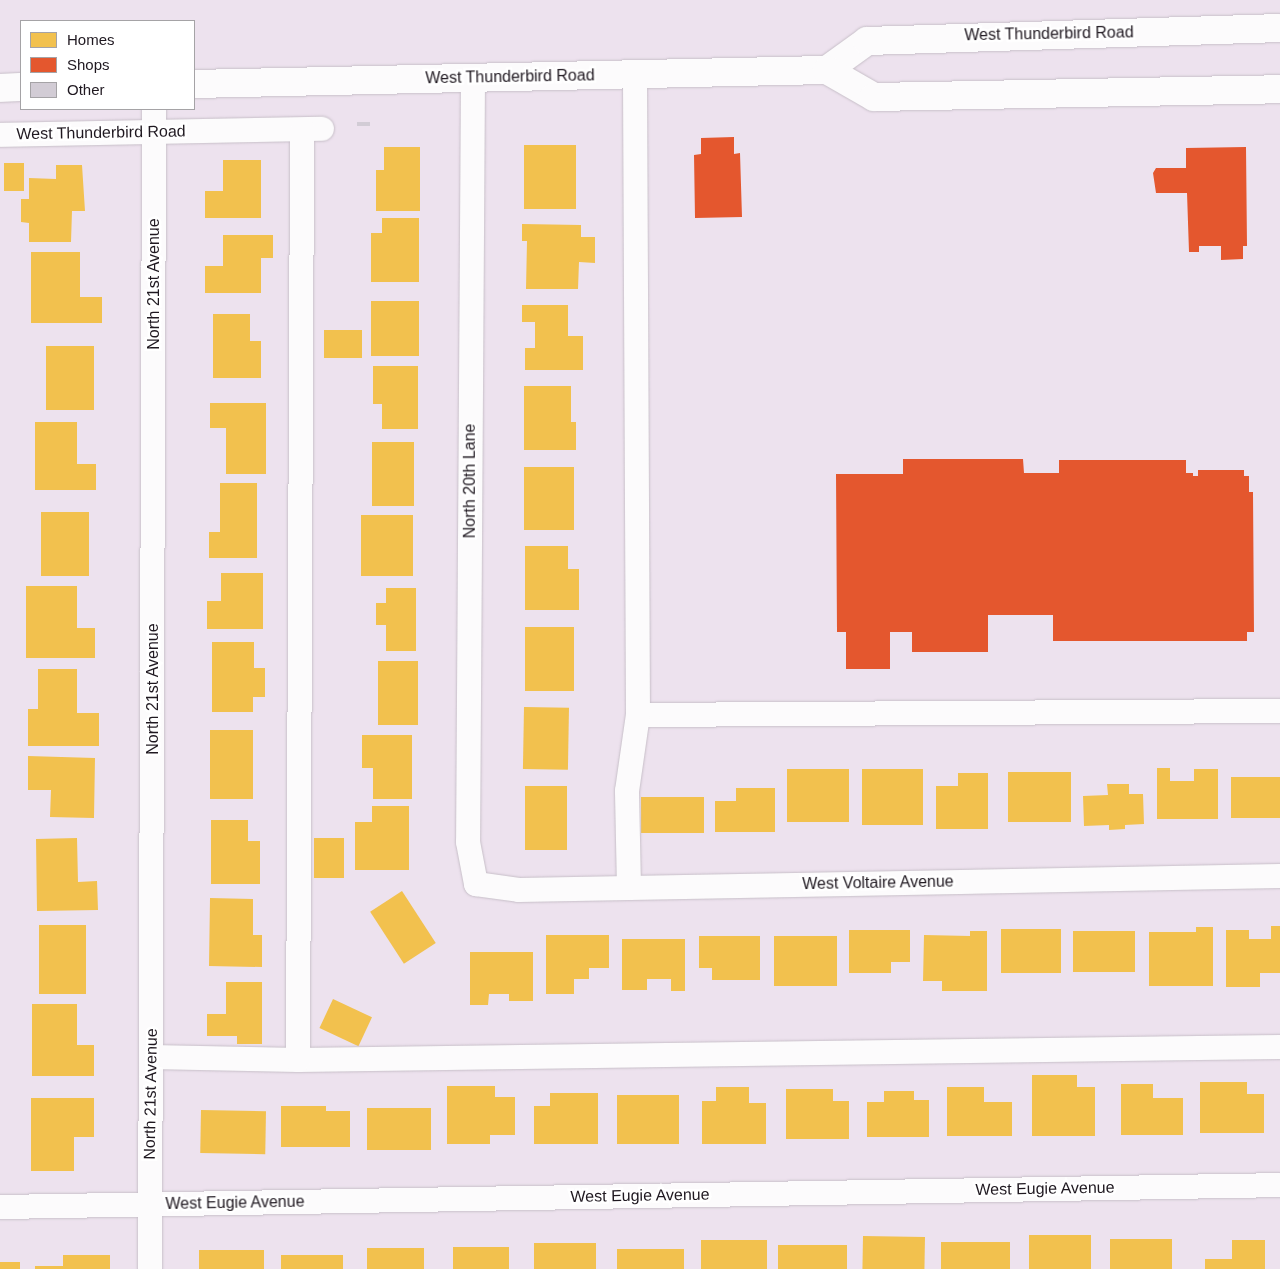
<!DOCTYPE html>
<style>
body{margin:0}
#map{position:relative;width:1280px;height:1269px;overflow:hidden;background:#ede2ee;font-family:Helvetica,sans-serif}
div>[style]{position:absolute}
.homes>*{inset:0;background:#f2c14e;transform-origin:0 0}
.shops>*{inset:0;background:#e4572e}
.building>*{inset:0;background:#d2ccd5;transform-origin:0 0}
.roads{filter:drop-shadow(0 0 1px #c7bfc8) drop-shadow(0 0 1px #c7bfc8)}
.minor>*{height:24px;margin:-12px;padding:0 12px;transform-origin:12px;border-radius:12px;background:#fcfbfc}
.major>*{height:28px;margin:-14px;padding:0 14px;transform-origin:14px;border-radius:14px;background:#fcfbfc}
span{translate:-50% -50%;white-space:nowrap;text-align:center;line-height:1.15;-webkit-text-stroke:5px #fff;paint-order:stroke}
.street-label{font-size:16px;color:#1f1820}
.legend{position:absolute;left:20px;top:20px;width:175px;height:90px;box-sizing:border-box;background:#fff;border:1px solid #a5a3a6;margin:0;padding:6px 9px;list-style:none;font-size:15px;color:#1f1820}
.legend li{display:flex;align-items:center;gap:10px;height:25px}
.legend b{width:25px;border:1px solid #a5a3a6}
</style>
<div id="map">
<div class="homes">
<i style="left:524px;top:145px;width:52px;height:64px"></i>
<i style="clip-path:polygon(384px 147px,420px 147px,420px 211px,376px 211px,376px 170px,384px 170px)"></i>
<i style="clip-path:polygon(223px 160px,261px 160px,261px 218px,205px 218px,205px 191px,223px 191px)"></i>
<i style="left:4px;top:163px;width:20px;height:28px"></i>
<i style="clip-path:polygon(56px 165px,82px 165px,85px 211px,72px 211px,71px 242px,29px 242px,29px 223px,21px 222px,21px 199px,29px 199px,29px 178px,56px 179px)"></i>
<i style="clip-path:polygon(382px 218px,419px 218px,419px 282px,371px 282px,371px 233px,382px 233px)"></i>
<i style="clip-path:polygon(522px 224px,581px 225px,581px 237px,595px 237px,595px 263px,579px 262px,578px 289px,526px 289px,527px 241px,522px 241px)"></i>
<i style="clip-path:polygon(223px 235px,273px 235px,273px 258px,261px 258px,261px 293px,205px 293px,205px 266px,223px 266px)"></i>
<i style="clip-path:polygon(31px 252px,80px 252px,80px 297px,102px 297px,102px 323px,31px 323px)"></i>
<i style="left:371px;top:301px;width:48px;height:55px"></i>
<i style="clip-path:polygon(522px 305px,568px 305px,568px 336px,583px 336px,583px 370px,525px 370px,525px 348px,535px 348px,535px 322px,522px 322px)"></i>
<i style="clip-path:polygon(213px 314px,250px 314px,250px 341px,261px 341px,261px 378px,213px 378px)"></i>
<i style="left:324px;top:330px;width:38px;height:28px"></i>
<i style="left:46px;top:346px;width:48px;height:64px"></i>
<i style="clip-path:polygon(373px 366px,418px 366px,418px 429px,382px 429px,382px 404px,373px 404px)"></i>
<i style="clip-path:polygon(524px 386px,571px 386px,571px 422px,576px 422px,576px 450px,524px 450px)"></i>
<i style="clip-path:polygon(210px 403px,266px 403px,266px 474px,226px 474px,226px 428px,210px 428px)"></i>
<i style="clip-path:polygon(35px 422px,77px 422px,77px 464px,96px 464px,96px 490px,35px 490px)"></i>
<i style="left:372px;top:442px;width:42px;height:64px"></i>
<i style="left:524px;top:467px;width:50px;height:63px"></i>
<i style="clip-path:polygon(220px 483px,257px 483px,257px 558px,209px 558px,209px 532px,220px 532px)"></i>
<i style="left:41px;top:512px;width:48px;height:64px"></i>
<i style="left:361px;top:515px;width:52px;height:61px"></i>
<i style="clip-path:polygon(525px 546px,568px 546px,568px 569px,579px 569px,579px 610px,525px 610px)"></i>
<i style="clip-path:polygon(221px 573px,263px 573px,263px 629px,207px 629px,207px 601px,221px 601px)"></i>
<i style="clip-path:polygon(26px 586px,77px 586px,77px 628px,95px 628px,95px 658px,26px 658px)"></i>
<i style="clip-path:polygon(386px 588px,416px 588px,416px 651px,386px 651px,386px 625px,376px 625px,376px 603px,386px 603px)"></i>
<i style="left:525px;top:627px;width:49px;height:64px"></i>
<i style="clip-path:polygon(212px 642px,254px 642px,254px 668px,265px 668px,265px 697px,253px 697px,253px 712px,212px 712px)"></i>
<i style="left:378px;top:661px;width:40px;height:64px"></i>
<i style="clip-path:polygon(38px 669px,77px 669px,77px 713px,99px 713px,99px 746px,28px 746px,28px 709px,38px 709px)"></i>
<i style="left:524px;top:707px;width:45px;height:62px;rotate:1deg"></i>
<i style="left:210px;top:730px;width:43px;height:69px"></i>
<i style="clip-path:polygon(362px 735px,412px 735px,412px 799px,373px 799px,373px 768px,362px 768px)"></i>
<i style="clip-path:polygon(28px 756px,95px 758px,94px 818px,50px 817px,51px 790px,28px 790px)"></i>
<i style="clip-path:polygon(1157px 768px,1170px 768px,1170px 781px,1194px 781px,1194px 769px,1218px 769px,1218px 819px,1157px 819px)"></i>
<i style="left:787px;top:769px;width:62px;height:53px"></i>
<i style="left:862px;top:769px;width:61px;height:56px"></i>
<i style="left:1008px;top:772px;width:63px;height:50px"></i>
<i style="clip-path:polygon(958px 773px,988px 773px,988px 829px,936px 829px,936px 786px,958px 786px)"></i>
<i style="left:1231px;top:777px;width:49px;height:41px"></i>
<i style="clip-path:polygon(1107px 784px,1129px 784px,1129px 794px,1143px 794px,1144px 824px,1125px 825px,1125px 829px,1109px 830px,1109px 825px,1084px 826px,1083px 796px,1108px 795px)"></i>
<i style="left:525px;top:786px;width:42px;height:64px"></i>
<i style="clip-path:polygon(736px 788px,775px 788px,775px 832px,715px 832px,715px 801px,736px 801px)"></i>
<i style="left:641px;top:797px;width:63px;height:36px"></i>
<i style="clip-path:polygon(372px 806px,409px 806px,409px 870px,355px 870px,355px 822px,372px 822px)"></i>
<i style="clip-path:polygon(211px 820px,248px 820px,248px 841px,260px 841px,260px 884px,211px 884px)"></i>
<i style="clip-path:polygon(77px 838px,78px 882px,97px 881px,98px 910px,37px 911px,36px 839px)"></i>
<i style="left:314px;top:838px;width:30px;height:40px"></i>
<i style="left:402px;top:891px;width:62px;height:38px;rotate:57deg"></i>
<i style="clip-path:polygon(210px 898px,253px 899px,253px 935px,262px 935px,262px 967px,209px 966px)"></i>
<i style="left:39px;top:925px;width:47px;height:69px"></i>
<i style="clip-path:polygon(1271px 926px,1280px 926px,1280px 973px,1260px 973px,1260px 987px,1226px 987px,1226px 930px,1249px 930px,1249px 939px,1271px 939px)"></i>
<i style="clip-path:polygon(1196px 927px,1213px 927px,1213px 986px,1149px 986px,1149px 932px,1196px 932px)"></i>
<i style="left:1001px;top:929px;width:60px;height:44px"></i>
<i style="clip-path:polygon(849px 930px,910px 930px,910px 962px,891px 962px,891px 973px,849px 973px)"></i>
<i style="clip-path:polygon(970px 931px,987px 931px,987px 991px,942px 991px,942px 981px,923px 981px,924px 935px,970px 936px)"></i>
<i style="left:1073px;top:931px;width:62px;height:41px"></i>
<i style="clip-path:polygon(546px 935px,609px 935px,609px 968px,589px 968px,589px 979px,574px 979px,574px 994px,546px 994px)"></i>
<i style="clip-path:polygon(699px 936px,760px 936px,760px 980px,712px 980px,712px 968px,699px 968px)"></i>
<i style="left:774px;top:936px;width:63px;height:50px"></i>
<i style="clip-path:polygon(622px 939px,685px 939px,685px 991px,671px 991px,671px 979px,647px 979px,647px 990px,622px 990px)"></i>
<i style="clip-path:polygon(470px 952px,533px 952px,533px 1001px,509px 1001px,509px 994px,489px 994px,488px 1005px,470px 1005px)"></i>
<i style="clip-path:polygon(226px 982px,262px 982px,262px 1044px,237px 1044px,237px 1036px,207px 1036px,207px 1014px,226px 1014px)"></i>
<i style="left:333px;top:999px;width:43px;height:32px;rotate:25deg"></i>
<i style="clip-path:polygon(32px 1004px,77px 1004px,77px 1045px,94px 1045px,94px 1076px,32px 1076px)"></i>
<i style="clip-path:polygon(1032px 1075px,1077px 1075px,1077px 1087px,1095px 1087px,1095px 1136px,1032px 1136px)"></i>
<i style="clip-path:polygon(1200px 1082px,1247px 1082px,1247px 1094px,1264px 1094px,1264px 1133px,1200px 1133px)"></i>
<i style="clip-path:polygon(1121px 1084px,1153px 1084px,1153px 1098px,1183px 1098px,1183px 1135px,1121px 1135px)"></i>
<i style="clip-path:polygon(447px 1086px,495px 1086px,495px 1097px,515px 1097px,515px 1135px,490px 1135px,490px 1144px,447px 1144px)"></i>
<i style="clip-path:polygon(716px 1087px,749px 1087px,749px 1103px,766px 1103px,766px 1144px,702px 1144px,702px 1101px,716px 1101px)"></i>
<i style="clip-path:polygon(947px 1087px,984px 1087px,984px 1102px,1012px 1102px,1012px 1136px,947px 1136px)"></i>
<i style="clip-path:polygon(786px 1089px,833px 1089px,833px 1101px,849px 1101px,849px 1139px,786px 1139px)"></i>
<i style="clip-path:polygon(884px 1091px,914px 1091px,914px 1100px,929px 1100px,929px 1137px,867px 1137px,867px 1102px,884px 1102px)"></i>
<i style="clip-path:polygon(550px 1093px,598px 1093px,598px 1144px,534px 1144px,534px 1106px,550px 1106px)"></i>
<i style="left:617px;top:1095px;width:62px;height:49px"></i>
<i style="clip-path:polygon(31px 1098px,94px 1098px,94px 1137px,74px 1137px,74px 1171px,31px 1171px)"></i>
<i style="clip-path:polygon(281px 1106px,326px 1106px,326px 1111px,350px 1111px,350px 1147px,281px 1147px)"></i>
<i style="left:367px;top:1108px;width:64px;height:42px"></i>
<i style="left:201px;top:1110px;width:65px;height:43px;rotate:1deg"></i>
<i style="left:1029px;top:1235px;width:62px;height:34px"></i>
<i style="left:863px;top:1236px;width:62px;height:33px;rotate:1deg"></i>
<i style="left:1110px;top:1239px;width:62px;height:30px"></i>
<i style="left:701px;top:1240px;width:66px;height:29px"></i>
<i style="clip-path:polygon(1232px 1240px,1265px 1240px,1265px 1269px,1205px 1269px,1205px 1259px,1232px 1259px)"></i>
<i style="left:941px;top:1242px;width:69px;height:27px"></i>
<i style="left:534px;top:1243px;width:62px;height:26px"></i>
<i style="left:778px;top:1245px;width:69px;height:24px"></i>
<i style="left:453px;top:1247px;width:56px;height:22px"></i>
<i style="left:367px;top:1248px;width:57px;height:21px"></i>
<i style="left:617px;top:1249px;width:67px;height:20px"></i>
<i style="left:199px;top:1250px;width:65px;height:19px"></i>
<i style="clip-path:polygon(63px 1255px,110px 1255px,110px 1269px,35px 1269px,35px 1266px,63px 1266px)"></i>
<i style="left:281px;top:1255px;width:62px;height:14px"></i>
<i style="left:0;top:1262px;width:20px;height:7px"></i>
</div>
<div class="shops">
<i style="clip-path:polygon(734px 137px,734px 154px,740px 153px,742px 217px,695px 218px,694px 155px,701px 154px,701px 138px)"></i>
<i style="clip-path:polygon(1246px 147px,1247px 246px,1243px 246px,1243px 259px,1221px 260px,1221px 246px,1199px 246px,1199px 252px,1189px 252px,1187px 193px,1156px 193px,1153px 173px,1156px 168px,1186px 168px,1186px 148px)"></i>
<i style="clip-path:polygon(903px 459px,1023px 459px,1024px 473px,1059px 473px,1059px 460px,1186px 460px,1186px 473px,1193px 473px,1193px 476px,1198px 476px,1198px 470px,1244px 470px,1244px 476px,1249px 476px,1249px 492px,1253px 492px,1254px 632px,1247px 632px,1247px 641px,1053px 641px,1053px 615px,988px 615px,988px 652px,912px 652px,912px 632px,890px 632px,890px 669px,846px 669px,846px 632px,837px 632px,836px 474px,903px 474px)"></i>
</div>
<div class="building">
<i style="left:357px;top:122px;width:13px;height:4px"></i>
</div>
<div class="roads">
<div class="minor">
<i style="left:473px;top:78px;width:764px;rotate:90.37deg"></i>
<i style="left:468px;top:842px;width:43px;rotate:79.2deg"></i>
<i style="left:476px;top:884px;width:43px;rotate:7.9deg"></i>
<i style="left:519px;top:890px;width:761px;rotate:-1.05deg"></i>
<i style="left:0;top:135px;width:322px;rotate:-1.1deg"></i>
<i style="left:638px;top:715px;width:642px;rotate:-0.36deg"></i>
<i style="left:629px;top:888px;width:97px;rotate:-91.2deg"></i>
<i style="left:627px;top:791px;width:77px;rotate:-81.8deg"></i>
<i style="left:638px;top:715px;width:641px;rotate:-90.27deg"></i>
<i style="left:151px;top:1057px;width:147px;rotate:1.2deg"></i>
<i style="left:298px;top:1060px;width:982px;rotate:-0.76deg"></i>
<i style="left:298px;top:1060px;width:930px;rotate:-89.75deg"></i>
<i style="left:0;top:1207px;width:1280px;rotate:-0.98deg"></i>
<i style="left:150px;top:1269px;width:1160px;rotate:-89.8deg"></i>
</div>
<div class="major">
<i style="left:827px;top:70px;width:49px;rotate:-35.9deg"></i>
<i style="left:867px;top:41px;width:413px;rotate:-1.8deg"></i>
<i style="left:194px;top:84px;width:633px;rotate:-1.27deg"></i>
<i style="left:827px;top:70px;width:54px;rotate:29.9deg"></i>
<i style="left:874px;top:97px;width:406px;rotate:-1.1deg"></i>
<i style="left:0;top:88px;width:21px;rotate:-3deg"></i>
</div>
</div>
<div class="street-label">
<span style="left:1049px;top:34px;rotate:-1deg">West Thunderbird Road</span>
<span style="left:510px;top:77px;rotate:-1deg">West Thunderbird Road</span>
<span style="left:101px;top:133px;rotate:-1deg">West Thunderbird Road</span>
<span style="left:154px;top:284px;rotate:-90deg">North 21st Avenue</span>
<span style="left:470px;top:481px;rotate:-90deg">North 20th Lane</span>
<span style="left:153px;top:689px;rotate:-90deg">North 21st Avenue</span>
<span style="left:878px;top:883px;rotate:-1deg">West Voltaire Avenue</span>
<span style="left:151px;top:1094px;rotate:-89deg">North 21st Avenue</span>
<span style="left:1045px;top:1189px;rotate:-1deg">West Eugie Avenue</span>
<span style="left:640px;top:1196px;rotate:-1deg">West Eugie Avenue</span>
<span style="left:235px;top:1203px;rotate:-1deg">West Eugie Avenue</span>
</div>
<ul class="legend">
<li><b style="height:14px;background:#f2c14e"></b>Homes</li>
<li><b style="height:14px;background:#e4572e"></b>Shops</li>
<li><b style="height:14px;background:#d2ccd5"></b>Other</li>
</ul>
</div>
